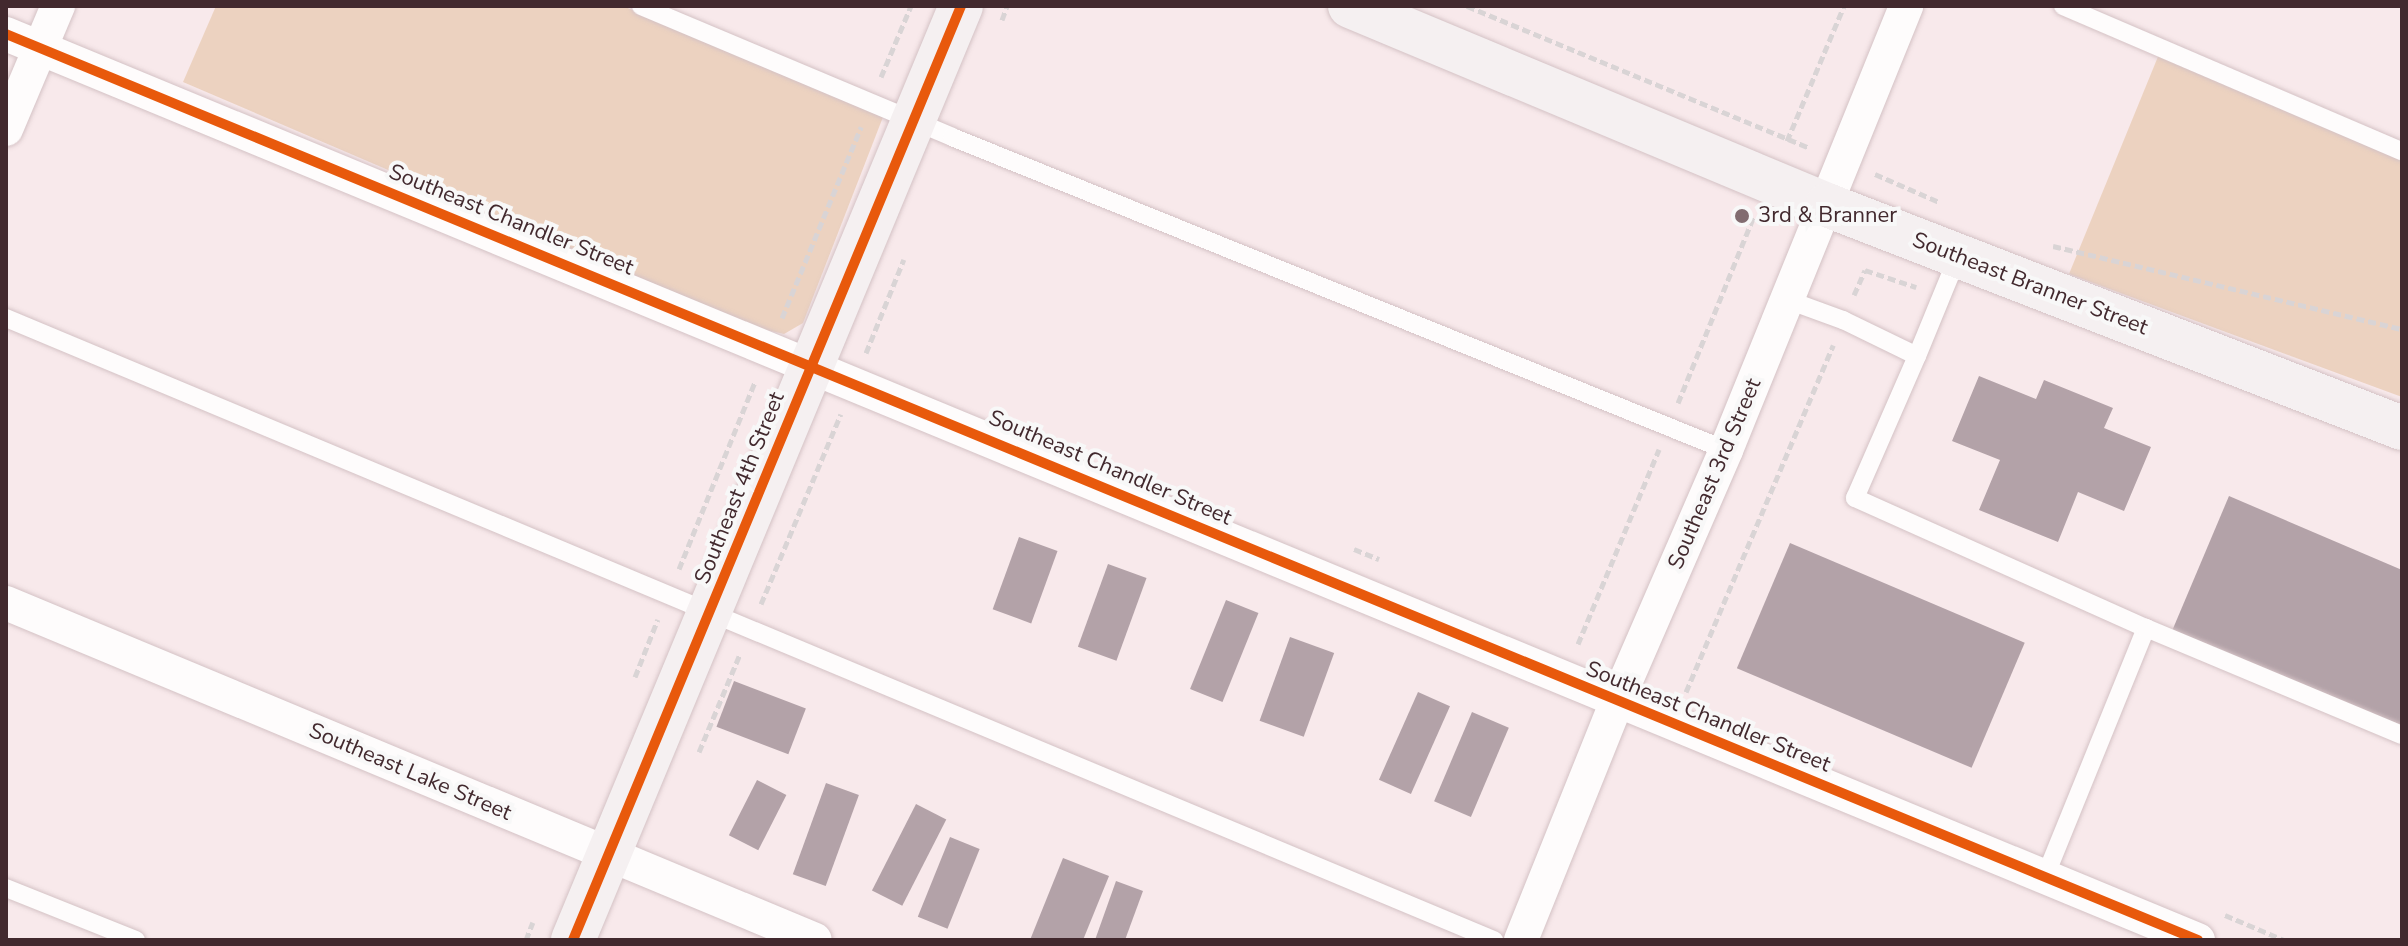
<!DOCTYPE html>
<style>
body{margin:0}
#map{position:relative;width:2408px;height:946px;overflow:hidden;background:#f8e9eb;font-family:"Nunito Sans",sans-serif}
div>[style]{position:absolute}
.green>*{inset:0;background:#ecd2c0}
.building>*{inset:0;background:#b3a2a8;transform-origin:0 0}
.path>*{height:5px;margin-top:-2.5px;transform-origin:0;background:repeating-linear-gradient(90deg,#d9d4d5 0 8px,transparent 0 12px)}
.roads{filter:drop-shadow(0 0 2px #d4c2c5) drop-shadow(0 0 2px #d4c2c5)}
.lane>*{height:18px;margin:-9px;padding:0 9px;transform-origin:9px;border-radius:9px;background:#fefcfc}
.street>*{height:34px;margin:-17px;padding:0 17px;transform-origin:17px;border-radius:17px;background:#fefcfc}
.secondary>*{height:44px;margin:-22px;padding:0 22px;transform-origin:22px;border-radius:22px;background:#f5f0f1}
.cycleway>*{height:10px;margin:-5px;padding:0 5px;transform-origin:5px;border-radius:5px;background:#e8590c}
.dots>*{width:22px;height:22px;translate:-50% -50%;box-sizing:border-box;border:4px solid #f8f8f8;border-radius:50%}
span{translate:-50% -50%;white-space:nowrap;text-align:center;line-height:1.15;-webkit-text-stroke:8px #f8f8f8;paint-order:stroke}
.poi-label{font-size:22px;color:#42292e}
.left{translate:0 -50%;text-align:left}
.street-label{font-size:22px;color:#42292e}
.frame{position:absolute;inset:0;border:8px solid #42292e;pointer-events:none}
</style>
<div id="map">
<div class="green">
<i style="clip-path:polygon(216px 6px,623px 6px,883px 117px,803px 323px,784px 334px,757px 328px,183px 82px)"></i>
<i style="clip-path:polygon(2164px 42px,2402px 145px,2402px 397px,2069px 274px)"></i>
</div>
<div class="building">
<i style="clip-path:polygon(1979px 376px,2036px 399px,2044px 380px,2113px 408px,2104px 428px,2151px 447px,2124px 511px,2078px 492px,2058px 542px,1979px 510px,2000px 460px,1952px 441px)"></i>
<i style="clip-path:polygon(2229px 496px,2402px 570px,2402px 729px,2172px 631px)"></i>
<i style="left:1019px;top:537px;width:41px;height:77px;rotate:20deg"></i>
<i style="left:1790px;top:543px;width:255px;height:136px;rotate:23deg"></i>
<i style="left:1108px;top:564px;width:41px;height:88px;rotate:20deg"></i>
<i style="left:1226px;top:600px;width:35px;height:96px;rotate:22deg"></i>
<i style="left:1290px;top:637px;width:47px;height:89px;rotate:20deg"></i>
<i style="left:734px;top:681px;width:77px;height:49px;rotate:21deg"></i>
<i style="left:1418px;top:692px;width:35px;height:96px;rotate:24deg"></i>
<i style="left:1472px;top:712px;width:40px;height:97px;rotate:23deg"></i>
<i style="left:757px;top:780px;width:33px;height:62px;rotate:27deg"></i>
<i style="left:826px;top:783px;width:35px;height:97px;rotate:20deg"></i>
<i style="left:916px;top:804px;width:34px;height:97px;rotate:27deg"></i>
<i style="left:950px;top:837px;width:32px;height:86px;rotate:22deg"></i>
<i style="clip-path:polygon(1063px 858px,1109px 876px,1083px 940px,1030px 940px)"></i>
<i style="clip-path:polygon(1116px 881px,1143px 891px,1125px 940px,1095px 940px)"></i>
</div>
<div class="path">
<i style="left:1467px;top:6px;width:371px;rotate:22.5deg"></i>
<i style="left:1002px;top:20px;width:15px;rotate:-70deg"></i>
<i style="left:881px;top:77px;width:77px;rotate:-67.1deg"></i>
<i style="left:1787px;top:141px;width:147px;rotate:-67.1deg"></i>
<i style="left:1875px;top:174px;width:70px;rotate:23.6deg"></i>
<i style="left:2053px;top:246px;width:359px;rotate:13.4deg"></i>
<i style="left:1854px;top:295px;width:27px;rotate:-66deg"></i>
<i style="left:1865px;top:270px;width:54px;rotate:18.4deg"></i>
<i style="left:782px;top:318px;width:207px;rotate:-67.5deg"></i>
<i style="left:866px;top:353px;width:101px;rotate:-68deg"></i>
<i style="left:1678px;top:403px;width:202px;rotate:-67.9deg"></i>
<i style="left:1354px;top:549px;width:27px;rotate:22deg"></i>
<i style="left:679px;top:569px;width:202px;rotate:-67.9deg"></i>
<i style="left:761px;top:604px;width:206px;rotate:-67.2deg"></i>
<i style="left:1578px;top:644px;width:211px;rotate:-67.4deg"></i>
<i style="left:635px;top:677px;width:62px;rotate:-68.4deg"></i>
<i style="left:1686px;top:692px;width:377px;rotate:-67deg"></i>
<i style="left:699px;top:752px;width:106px;rotate:-67.3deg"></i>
<i style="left:2225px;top:915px;width:64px;rotate:23deg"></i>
<i style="left:526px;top:940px;width:19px;rotate:-69deg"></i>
</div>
<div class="roads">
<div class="lane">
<i style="left:641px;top:6px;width:337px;rotate:22.8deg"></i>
<i style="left:952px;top:137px;width:835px;rotate:22.02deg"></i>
<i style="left:2063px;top:6px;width:369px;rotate:23.2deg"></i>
<i style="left:1788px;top:300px;width:59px;rotate:20deg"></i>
<i style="left:1843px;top:320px;width:82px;rotate:25.9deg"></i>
<i style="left:1917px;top:356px;width:155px;rotate:113.6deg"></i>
<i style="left:1855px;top:498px;width:319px;rotate:24.1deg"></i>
<i style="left:2146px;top:628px;width:269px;rotate:112.1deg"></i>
<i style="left:6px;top:318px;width:1613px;rotate:22.69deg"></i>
<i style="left:1917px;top:356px;width:108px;rotate:-67.7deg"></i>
<i style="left:2146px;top:628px;width:277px;rotate:22.7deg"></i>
<i style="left:6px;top:888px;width:140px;rotate:21.8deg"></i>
</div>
<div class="street">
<i style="left:6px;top:34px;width:2372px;rotate:22.46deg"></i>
<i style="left:6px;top:129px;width:134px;rotate:-67.1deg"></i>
<i style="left:6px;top:603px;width:876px;rotate:22.61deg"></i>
<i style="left:1521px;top:940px;width:258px;rotate:-68.1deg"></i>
<i style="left:1617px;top:701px;width:274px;rotate:-66.5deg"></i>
<i style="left:1726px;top:450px;width:479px;rotate:-67.9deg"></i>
</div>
<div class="secondary">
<i style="left:1350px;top:6px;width:517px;rotate:22.65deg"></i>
<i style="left:1827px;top:205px;width:617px;rotate:21.2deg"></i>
<i style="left:573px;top:940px;width:1011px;rotate:-67.44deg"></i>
</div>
</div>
<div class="cycleway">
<i style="left:6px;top:34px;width:2372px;rotate:22.46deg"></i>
<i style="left:573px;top:940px;width:1011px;rotate:-67.44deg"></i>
</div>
<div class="dots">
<i style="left:1742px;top:216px;background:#826c70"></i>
</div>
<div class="poi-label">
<span class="left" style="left:1758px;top:216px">3rd &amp; Branner</span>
</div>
<div class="street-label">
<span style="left:511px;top:220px;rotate:22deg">Southeast Chandler Street</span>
<span style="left:2030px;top:284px;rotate:21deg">Southeast Branner Street</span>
<span style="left:1110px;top:468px;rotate:23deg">Southeast Chandler Street</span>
<span style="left:1715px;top:474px;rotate:-67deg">Southeast 3rd Street</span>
<span style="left:740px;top:488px;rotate:-68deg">Southeast 4th Street</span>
<span style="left:1708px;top:717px;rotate:22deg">Southeast Chandler Street</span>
<span style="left:410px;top:772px;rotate:23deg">Southeast Lake Street</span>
</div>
<div class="frame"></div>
</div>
